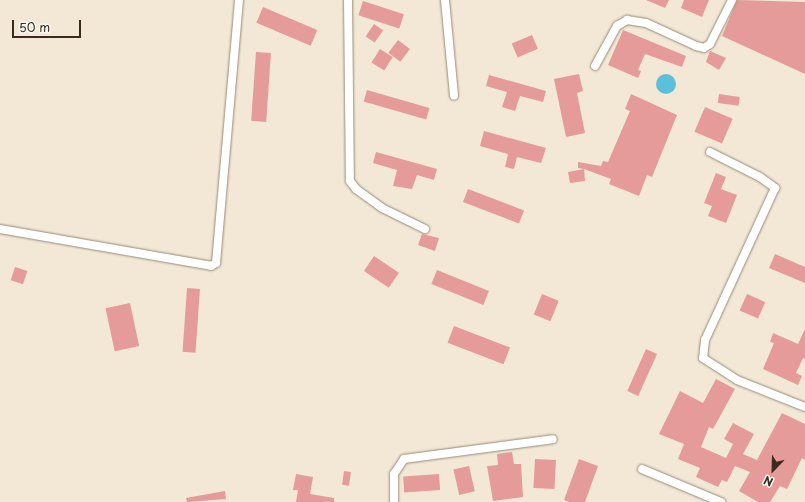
<!DOCTYPE html>
<style>
body{margin:0}
#map{position:relative;width:805px;height:502px;overflow:hidden;background:#f3e8d5;font-family:"Playpen Sans",sans-serif}
div>[style]{position:absolute}
.water>*{inset:0;background:#5cc0da}
.round{border-radius:50%}
.building>*{inset:0;background:#e59b99;transform-origin:0 0}
.roads{filter:drop-shadow(0 0 1px #97897a) drop-shadow(0 0 1px #97897a)}
.street>*{height:8px;margin:-4px;padding:0 4px;transform-origin:4px;border-radius:4px;background:#fff}
span{translate:-50% -50%;white-space:nowrap;text-align:center;line-height:1.15;-webkit-text-stroke:3px #f6f6f2;paint-order:stroke}
.north{position:absolute;left:753px;top:450px;width:40px;height:40px;-webkit-text-stroke:3px #f6f6f2;paint-order:stroke;rotate:203deg;font-size:11px;font-weight:700;line-height:16px;text-align:center;color:#3b2a1e}
.north::after{content:'';display:block;margin:auto;width:14px;height:18px;background:#3b2a1e;clip-path:polygon(50% 0,100% 100%,50% 72%,0 100%)}
.scale{position:absolute;left:12px;top:20px;width:69px;height:18px;box-sizing:border-box;border:2px solid #3b2a1e;border-top:0;padding-left:5px;font-size:12px;line-height:14px;white-space:nowrap;color:#3b2a1e;-webkit-text-stroke:3px #f6f6f2;paint-order:stroke}
</style>
<div id="map">
<div class="water">
<i class="round" style="left:656px;top:74px;width:20px;height:20px"></i>
</div>
<div class="building">
<i style="clip-path:polygon(646px 0,669px 0,665px 8px)"></i>
<i style="clip-path:polygon(684px 0,709px 0,702px 17px,681px 8px)"></i>
<i style="clip-path:polygon(737px 0,805px 2px,805px 74px,722px 36px)"></i>
<i style="left:363px;top:1px;width:43px;height:15px;rotate:18deg"></i>
<i style="left:263px;top:7px;width:59px;height:17px;rotate:23deg"></i>
<i style="left:374px;top:24px;width:11px;height:15px;rotate:34deg"></i>
<i style="clip-path:polygon(623px 30px,686px 56px,682px 67px,645px 54px,638px 70px,641px 71px,638px 78px,608px 65px)"></i>
<i style="left:532px;top:35px;width:15px;height:22px;rotate:67deg"></i>
<i style="left:398px;top:40px;width:15px;height:16px;rotate:37deg"></i>
<i style="left:380px;top:49px;width:15px;height:16px;rotate:32deg"></i>
<i style="clip-path:polygon(710px 51px,726px 58px,719px 70px,706px 62px)"></i>
<i style="left:256px;top:52px;width:15px;height:69px;rotate:4deg"></i>
<i style="clip-path:polygon(579px 74px,583px 91px,577px 93px,585px 133px,566px 137px,554px 79px)"></i>
<i style="clip-path:polygon(489px 75px,546px 91px,543px 102px,520px 96px,515px 111px,502px 107px,507px 92px,486px 86px)"></i>
<i style="left:367px;top:90px;width:65px;height:12px;rotate:16deg"></i>
<i style="clip-path:polygon(631px 94px,677px 115px,652px 177px,647px 175px,639px 196px,609px 184px,611px 179px,584px 169px,585px 181px,570px 183px,568px 172px,584px 169px,578px 168px,578px 162px,601px 166px,603px 161px,608px 162px,630px 111px,625px 109px)"></i>
<i style="left:719px;top:94px;width:21px;height:9px;rotate:8deg"></i>
<i style="left:705px;top:107px;width:30px;height:27px;rotate:23deg"></i>
<i style="clip-path:polygon(484px 131px,546px 148px,541px 163px,517px 157px,514px 169px,505px 167px,508px 154px,480px 146px)"></i>
<i style="clip-path:polygon(376px 152px,437px 169px,434px 180px,417px 175px,412px 189px,393px 186px,397px 170px,373px 163px)"></i>
<i style="clip-path:polygon(716px 173px,726px 177px,721px 189px,737px 195px,726px 223px,708px 216px,712px 206px,704px 203px)"></i>
<i style="left:468px;top:189px;width:60px;height:14px;rotate:21deg"></i>
<i style="clip-path:polygon(422px 234px,439px 238px,435px 251px,418px 245px)"></i>
<i style="clip-path:polygon(775px 254px,805px 267px,805px 283px,769px 268px)"></i>
<i style="left:374px;top:256px;width:30px;height:18px;rotate:34deg"></i>
<i style="left:15px;top:267px;width:13px;height:14px;rotate:18deg"></i>
<i style="left:437px;top:270px;width:56px;height:15px;rotate:22deg"></i>
<i style="left:187px;top:288px;width:13px;height:64px;rotate:4deg"></i>
<i style="left:542px;top:294px;width:18px;height:22px;rotate:22deg"></i>
<i style="left:747px;top:294px;width:20px;height:18px;rotate:24deg"></i>
<i style="left:130px;top:303px;width:44px;height:25px;rotate:78deg"></i>
<i style="left:454px;top:326px;width:60px;height:18px;rotate:21deg"></i>
<i style="clip-path:polygon(805px 329px,805px 359px,803px 358px,796px 373px,802px 376px,798px 385px,763px 369px,774px 343px,770px 342px,773px 333px,798px 344px)"></i>
<i style="left:646px;top:349px;width:12px;height:46px;rotate:24deg"></i>
<i style="clip-path:polygon(716px 379px,735px 389px,713px 429px,709px 427px,701px 447px,726px 458px,733px 444px,724px 439px,733px 423px,754px 434px,743px 454px,757px 460px,782px 413px,805px 424px,805px 460px,802px 458px,787px 489px,780px 486px,770px 502px,758px 502px,739px 491px,750px 472px,735px 466px,727px 482px,722px 480px,718px 487px,696px 477px,700px 468px,678px 459px,684px 444px,659px 434px,680px 391px,703px 403px)"></i>
<i style="clip-path:polygon(512px 452px,514px 464px,521px 464px,523px 497px,493px 501px,487px 466px,498px 465px,497px 454px)"></i>
<i style="left:535px;top:459px;width:21px;height:29px;rotate:3deg"></i>
<i style="clip-path:polygon(579px 459px,598px 466px,585px 502px,569px 502px,564px 500px)"></i>
<i style="left:469px;top:466px;width:26px;height:16px;rotate:77deg"></i>
<i style="left:344px;top:471px;width:7px;height:14px;rotate:8deg"></i>
<i style="clip-path:polygon(296px 474px,313px 477px,310px 494px,334px 498px,334px 502px,296px 502px,298px 490px,293px 490px)"></i>
<i style="left:439px;top:474px;width:16px;height:36px;rotate:86deg"></i>
<i style="clip-path:polygon(225px 491px,226px 499px,187px 502px,186px 498px)"></i>
</div>
<div class="roads">
<div class="street">
<i style="left:348px;top:0;width:181px;rotate:89.4deg"></i>
<i style="left:350px;top:181px;width:10px;rotate:53deg"></i>
<i style="left:356px;top:189px;width:32px;rotate:36deg"></i>
<i style="left:382px;top:208px;width:48px;rotate:26deg"></i>
<i style="left:445px;top:0;width:96px;rotate:84.6deg"></i>
<i style="left:595px;top:66px;width:46px;rotate:-61.2deg"></i>
<i style="left:617px;top:26px;width:12px;rotate:-31deg"></i>
<i style="left:627px;top:20px;width:19px;rotate:9deg"></i>
<i style="left:646px;top:23px;width:55px;rotate:24.7deg"></i>
<i style="left:696px;top:46px;width:8px;rotate:14deg"></i>
<i style="left:704px;top:48px;width:7px;rotate:-34deg"></i>
<i style="left:710px;top:44px;width:49px;rotate:-63.4deg"></i>
<i style="left:710px;top:152px;width:56px;rotate:26.6deg"></i>
<i style="left:760px;top:177px;width:19px;rotate:36deg"></i>
<i style="left:775px;top:188px;width:167px;rotate:114.7deg"></i>
<i style="left:705px;top:340px;width:18px;rotate:96deg"></i>
<i style="left:703px;top:358px;width:40px;rotate:32.9deg"></i>
<i style="left:737px;top:380px;width:73px;rotate:21.7deg"></i>
<i style="left:0;top:229px;width:214px;rotate:9.9deg"></i>
<i style="left:211px;top:266px;width:6px;rotate:-31deg"></i>
<i style="left:216px;top:263px;width:264px;rotate:-85deg"></i>
<i style="left:642px;top:469px;width:86px;rotate:22.7deg"></i>
<i style="left:394px;top:502px;width:28px;rotate:-90deg"></i>
<i style="left:394px;top:474px;width:18px;rotate:-56deg"></i>
<i style="left:404px;top:459px;width:150px;rotate:-7.6deg"></i>
</div>
</div>
<div class="north">N</div>
<div class="scale">50 m</div>
</div>
